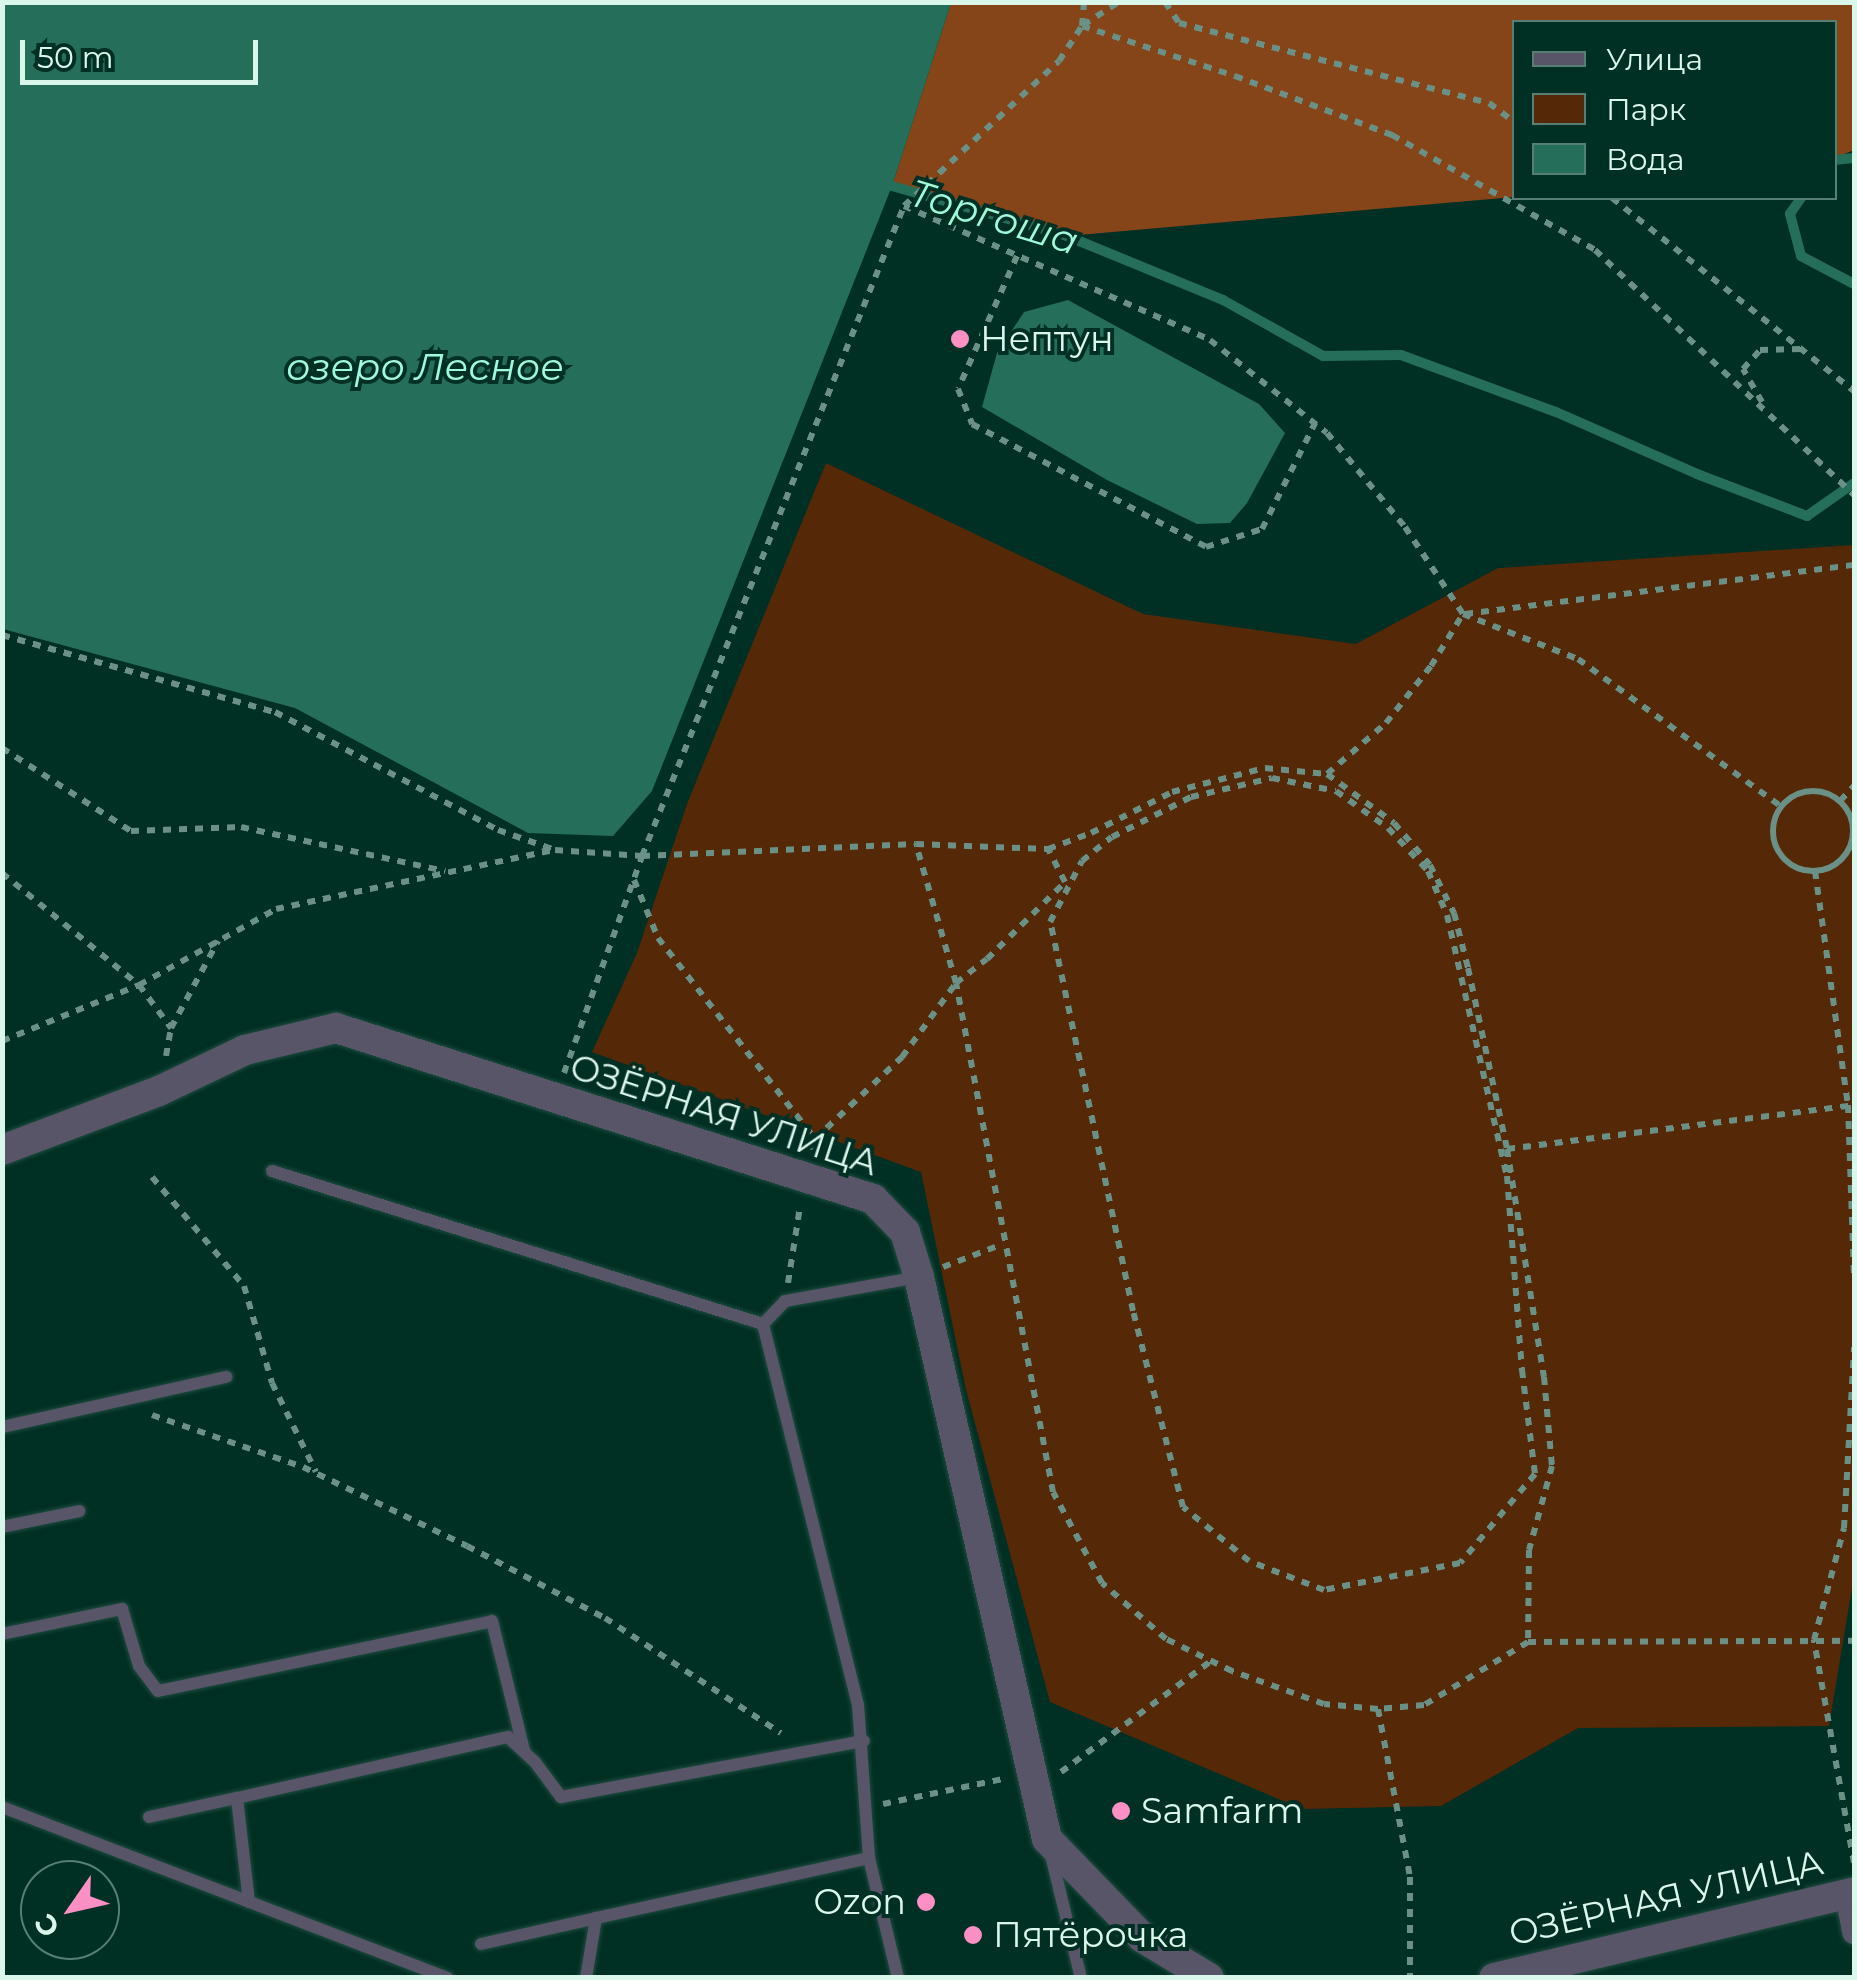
<!DOCTYPE html>
<meta charset="utf-8">
<style>
body{margin:0}
#map{position:relative;width:1857px;height:1980px;overflow:hidden;background:#002f23;font-family:Montserrat,sans-serif}
div>[style]{position:absolute}
.green>*{inset:0;background:#552808}
.forest>*{inset:0;background:#864519}
.water>*{inset:0;background:#256e59}
.stream>*{height:10px;margin:-5px;padding:0 5px;transform-origin:5px;border-radius:5px;background:#256e59}
.path>*{height:6px;margin-top:-3px;transform-origin:0;background:repeating-linear-gradient(90deg,#6b9186 0 8px,transparent 0 16px)}
.path>.ring{margin:-3px;padding:0;box-sizing:content-box;background:none;border:6px solid #6b9186;border-radius:50%}
.roads{filter:drop-shadow(0 0 2px #1f4b3f) drop-shadow(0 0 2px #1f4b3f)}
.service>*{height:12px;margin:-6px;padding:0 6px;transform-origin:6px;border-radius:6px;background:#585568}
.minor>*{height:25px;margin:-12.5px;padding:0 12.5px;transform-origin:12.5px;border-radius:12.5px;background:#585568}
.tertiary>*{height:30px;margin:-15px;padding:0 15px;transform-origin:15px;border-radius:15px;background:#585568}
.dots>*{width:28px;height:28px;translate:-50% -50%;box-sizing:border-box;border:5px solid #002f23;border-radius:50%}
span{translate:-50% -50%;white-space:nowrap;text-align:center;line-height:1.15;-webkit-text-stroke:8px #002f23;paint-order:stroke}
.poi-label{font-size:35px;color:#daf7ec}
.left{translate:0 -50%;text-align:left}
.right{translate:-100% -50%;text-align:right}
.street-label{font-size:35px;color:#daf7ec}
.water-label{font-size:38px;color:#9ff9db;font-style:italic}
.frame{position:absolute;inset:0;border:5px solid #daf7ec;pointer-events:none}
.legend{position:absolute;left:1512px;top:20px;width:325px;height:180px;box-sizing:border-box;background:#002f23;border:2px solid #577f73;margin:0;padding:12px 18px;list-style:none;font-size:30px;color:#daf7ec}
.legend li{display:flex;align-items:center;gap:20px;height:50px}
.legend b{width:50px;border:2px solid #577f73}
.north{position:absolute;left:20px;top:1860px;width:100px;height:100px;box-sizing:border-box;background:#002f23;border:2px solid #577f73;border-radius:50%;rotate:236deg;font-size:28px;font-weight:700;line-height:40px;text-align:center;color:#daf7ec}
.north::after{content:'';display:block;margin:auto;width:35px;height:45px;background:#fc8fc3;clip-path:polygon(50% 0,100% 100%,50% 72%,0 100%)}
.scale{position:absolute;left:20px;top:40px;width:238px;height:45px;box-sizing:border-box;border:5px solid #daf7ec;border-top:0;padding-left:12px;font-size:30px;line-height:35px;white-space:nowrap;color:#daf7ec;-webkit-text-stroke:8px #002f23;paint-order:stroke}
</style>
<div id="map">
<div class="green">
<i style="clip-path:polygon(826px 463px,1143px 614px,1356px 644px,1498px 568px,1854px 545px,1854px 1576px,1829px 1726px,1578px 1728px,1441px 1806px,1302px 1809px,1050px 1702px,966px 1390px,921px 1172px,592px 1052px,637px 953px,687px 804px)"></i>
</div>
<div class="forest">
<i style="clip-path:polygon(951px 3px,1854px 3px,1854px 150px,1835px 158px,1834px 22px,1514px 22px,1514px 197px,1067px 236px,892px 186px)"></i>
</div>
<div class="water">
<i style="clip-path:polygon(2px 3px,951px 3px,892px 186px,652px 791px,613px 836px,528px 833px,295px 708px,3px 629px)"></i>
<i style="clip-path:polygon(1068px 300px,1259px 404px,1285px 433px,1247px 503px,1230px 523px,1197px 524px,1107px 480px,982px 407px,997px 353px,1024px 312px)"></i>
</div>
<div class="stream">
<i style="left:1834px;top:160px;width:20px;rotate:-6deg"></i>
<i style="left:892px;top:186px;width:182px;rotate:15.9deg"></i>
<i style="left:1067px;top:236px;width:169px;rotate:22.3deg"></i>
<i style="left:1223px;top:300px;width:115px;rotate:29.2deg"></i>
<i style="left:1323px;top:356px;width:78px;rotate:-0.7deg"></i>
<i style="left:1401px;top:355px;width:165px;rotate:20.2deg"></i>
<i style="left:1556px;top:412px;width:154px;rotate:23.7deg"></i>
<i style="left:1697px;top:474px;width:118px;rotate:20.9deg"></i>
<i style="left:1807px;top:516px;width:57px;rotate:-35.1deg"></i>
<i style="left:1801px;top:198px;width:19px;rotate:125deg"></i>
<i style="left:1790px;top:214px;width:43px;rotate:75.3deg"></i>
<i style="left:1801px;top:256px;width:60px;rotate:27.8deg"></i>
</div>
<div class="path">
<i style="left:1165px;top:2px;width:25px;rotate:56deg"></i>
<i style="left:1179px;top:23px;width:320px;rotate:14.5deg"></i>
<i style="left:1489px;top:103px;width:31px;rotate:37deg"></i>
<i style="left:1083px;top:25px;width:43px;rotate:-32.6deg"></i>
<i style="left:1082px;top:26px;width:161px;rotate:18.1deg"></i>
<i style="left:1235px;top:76px;width:168px;rotate:20.6deg"></i>
<i style="left:1392px;top:135px;width:233px;rotate:29.5deg"></i>
<i style="left:1595px;top:250px;width:357px;rotate:43.4deg"></i>
<i style="left:1612px;top:198px;width:310px;rotate:38.6deg"></i>
<i style="left:904px;top:206px;width:334px;rotate:23.6deg"></i>
<i style="left:1210px;top:340px;width:149px;rotate:38.5deg"></i>
<i style="left:1327px;top:433px;width:122px;rotate:50.3deg"></i>
<i style="left:1405px;top:527px;width:105px;rotate:56.3deg"></i>
<i style="left:1463px;top:614px;width:123px;rotate:21.4deg"></i>
<i style="left:1578px;top:659px;width:250px;rotate:36deg"></i>
<i style="left:1017px;top:256px;width:145px;rotate:113.9deg"></i>
<i style="left:958px;top:389px;width:38px;rotate:68deg"></i>
<i style="left:972px;top:424px;width:264px;rotate:27.7deg"></i>
<i style="left:1206px;top:547px;width:59px;rotate:-17.8deg"></i>
<i style="left:1262px;top:529px;width:119px;rotate:-63.4deg"></i>
<i style="left:1762px;top:402px;width:38px;rotate:-120deg"></i>
<i style="left:1743px;top:369px;width:25px;rotate:-48deg"></i>
<i style="left:1760px;top:350px;width:43px;rotate:-1.3deg"></i>
<i style="left:1465px;top:614px;width:392px;rotate:-7.2deg"></i>
<i style="left:2px;top:635px;width:284px;rotate:15.8deg"></i>
<i style="left:275px;top:712px;width:252px;rotate:27.9deg"></i>
<i style="left:498px;top:830px;width:60px;rotate:19.3deg"></i>
<i style="left:555px;top:850px;width:87px;rotate:3.9deg"></i>
<i style="left:642px;top:856px;width:274px;rotate:-2.5deg"></i>
<i style="left:916px;top:844px;width:132px;rotate:2.2deg"></i>
<i style="left:1048px;top:849px;width:46px;rotate:-20.4deg"></i>
<i style="left:1091px;top:833px;width:91px;rotate:-26.8deg"></i>
<i style="left:1172px;top:792px;width:96px;rotate:-14.5deg"></i>
<i style="left:1265px;top:768px;width:62px;rotate:5.5deg"></i>
<i style="left:1327px;top:774px;width:83px;rotate:36.2deg"></i>
<i style="left:1394px;top:823px;width:55px;rotate:49.4deg"></i>
<i style="left:1430px;top:865px;width:54px;rotate:63.4deg"></i>
<i style="left:1454px;top:913px;width:57px;rotate:75.7deg"></i>
<i style="left:1468px;top:968px;width:185px;rotate:77.8deg"></i>
<i style="left:1507px;top:1149px;width:231px;rotate:80.8deg"></i>
<i style="left:1544px;top:1377px;width:89px;rotate:84.9deg"></i>
<i style="left:1552px;top:1466px;width:87px;rotate:105.3deg"></i>
<i style="left:1529px;top:1550px;width:92px;rotate:90.6deg"></i>
<i style="left:1528px;top:1642px;width:122px;rotate:148.8deg"></i>
<i style="left:1424px;top:1705px;width:46px;rotate:175deg"></i>
<i style="left:1378px;top:1709px;width:54px;rotate:-174.7deg"></i>
<i style="left:1324px;top:1704px;width:98px;rotate:-160.3deg"></i>
<i style="left:1232px;top:1671px;width:73px;rotate:-154.1deg"></i>
<i style="left:1166px;top:1639px;width:85px;rotate:-138.8deg"></i>
<i style="left:1102px;top:1583px;width:103px;rotate:-118.3deg"></i>
<i style="left:1053px;top:1492px;width:518px;rotate:-100.79deg"></i>
<i style="left:956px;top:983px;width:145px;rotate:-106.1deg"></i>
<i style="left:2px;top:748px;width:153px;rotate:32.8deg"></i>
<i style="left:131px;top:831px;width:110px;rotate:-2.1deg"></i>
<i style="left:241px;top:827px;width:209px;rotate:12.2deg"></i>
<i style="left:1327px;top:774px;width:78px;rotate:-40.8deg"></i>
<i style="left:1386px;top:723px;width:73px;rotate:-51.7deg"></i>
<i style="left:1431px;top:666px;width:61px;rotate:-58.4deg"></i>
<i style="left:1272px;top:778px;width:65px;rotate:11.5deg"></i>
<i style="left:1336px;top:791px;width:64px;rotate:35.4deg"></i>
<i style="left:1388px;top:828px;width:59px;rotate:47.1deg"></i>
<i style="left:1428px;top:871px;width:48px;rotate:66.6deg"></i>
<i style="left:1447px;top:915px;width:268px;rotate:77.1deg"></i>
<i style="left:1507px;top:1176px;width:195px;rotate:85.6deg"></i>
<i style="left:1522px;top:1370px;width:105px;rotate:82.9deg"></i>
<i style="left:1535px;top:1474px;width:116px;rotate:130.1deg"></i>
<i style="left:1460px;top:1563px;width:139px;rotate:168.8deg"></i>
<i style="left:1324px;top:1590px;width:80px;rotate:-158.9deg"></i>
<i style="left:1249px;top:1561px;width:85px;rotate:-140.7deg"></i>
<i style="left:1183px;top:1507px;width:202px;rotate:-104.3deg"></i>
<i style="left:1133px;top:1311px;width:398px;rotate:-102deg"></i>
<i style="left:1050px;top:922px;width:69px;rotate:-62.3deg"></i>
<i style="left:1082px;top:861px;width:38px;rotate:-39deg"></i>
<i style="left:1112px;top:837px;width:89px;rotate:-26.9deg"></i>
<i style="left:1191px;top:797px;width:83px;rotate:-13.2deg"></i>
<i class="ring" style="left:1773px;top:791px;width:74px;height:74px"></i>
<i style="left:1840px;top:801px;width:21px;rotate:-47deg"></i>
<i style="left:1815px;top:871px;width:236px;rotate:82deg"></i>
<i style="left:1848px;top:1105px;width:169px;rotate:88deg"></i>
<i style="left:2px;top:873px;width:177px;rotate:39.3deg"></i>
<i style="left:139px;top:985px;width:54px;rotate:53.3deg"></i>
<i style="left:634px;top:880px;width:63px;rotate:67.5deg"></i>
<i style="left:658px;top:938px;width:255px;rotate:52deg"></i>
<i style="left:2px;top:1041px;width:148px;rotate:-22.2deg"></i>
<i style="left:139px;top:985px;width:157px;rotate:-29deg"></i>
<i style="left:276px;top:909px;width:284px;rotate:-12deg"></i>
<i style="left:166px;top:1056px;width:28px;rotate:-80deg"></i>
<i style="left:171px;top:1028px;width:99px;rotate:-61.6deg"></i>
<i style="left:564px;top:1073px;width:231px;rotate:-70.2deg"></i>
<i style="left:642px;top:856px;width:701px;rotate:-68.05deg"></i>
<i style="left:904px;top:206px;width:212px;rotate:-43.1deg"></i>
<i style="left:1059px;top:61px;width:42px;rotate:-56.7deg"></i>
<i style="left:1082px;top:26px;width:24px;rotate:-85deg"></i>
<i style="left:1507px;top:1149px;width:350px;rotate:-7.2deg"></i>
<i style="left:812px;top:1150px;width:11px;rotate:-75deg"></i>
<i style="left:815px;top:1139px;width:120px;rotate:-43.3deg"></i>
<i style="left:902px;top:1057px;width:92px;rotate:-53.9deg"></i>
<i style="left:956px;top:983px;width:39px;rotate:-38deg"></i>
<i style="left:987px;top:959px;width:110px;rotate:-44.6deg"></i>
<i style="left:1065px;top:882px;width:37px;rotate:-117deg"></i>
<i style="left:152px;top:1177px;width:143px;rotate:49.8deg"></i>
<i style="left:244px;top:1286px;width:101px;rotate:73.9deg"></i>
<i style="left:272px;top:1383px;width:99px;rotate:63.7deg"></i>
<i style="left:943px;top:1267px;width:64px;rotate:-21deg"></i>
<i style="left:788px;top:1283px;width:78px;rotate:-81.1deg"></i>
<i style="left:152px;top:1415px;width:160px;rotate:19deg"></i>
<i style="left:303px;top:1467px;width:182px;rotate:25.7deg"></i>
<i style="left:467px;top:1546px;width:156px;rotate:27.6deg"></i>
<i style="left:605px;top:1618px;width:210px;rotate:33.2deg"></i>
<i style="left:1528px;top:1642px;width:326px;rotate:-0.2deg"></i>
<i style="left:1378px;top:1709px;width:171px;rotate:79.2deg"></i>
<i style="left:1410px;top:1877px;width:101px;rotate:90deg"></i>
<i style="left:1061px;top:1772px;width:187px;rotate:-36.5deg"></i>
<i style="left:883px;top:1804px;width:123px;rotate:-11.8deg"></i>
<i style="left:1854px;top:1863px;width:227px;rotate:-100.2deg"></i>
<i style="left:1814px;top:1640px;width:116px;rotate:-75deg"></i>
<i style="left:1844px;top:1528px;width:181px;rotate:-86.8deg"></i>
</div>
<div class="roads">
<div class="service">
<i style="left:272px;top:1171px;width:514px;rotate:17.31deg"></i>
<i style="left:2px;top:1427px;width:230px;rotate:-12.6deg"></i>
<i style="left:2px;top:1527px;width:79px;rotate:-11.7deg"></i>
<i style="left:2px;top:1634px;width:123px;rotate:-11.8deg"></i>
<i style="left:122px;top:1609px;width:59px;rotate:73.4deg"></i>
<i style="left:139px;top:1666px;width:31px;rotate:53deg"></i>
<i style="left:158px;top:1691px;width:341px;rotate:-11.8deg"></i>
<i style="left:492px;top:1621px;width:133px;rotate:76.1deg"></i>
<i style="left:2px;top:1807px;width:477px;rotate:21deg"></i>
<i style="left:149px;top:1817px;width:90px;rotate:-12.2deg"></i>
<i style="left:1050px;top:1851px;width:131px;rotate:76.3deg"></i>
<i style="left:249px;top:1902px;width:105px;rotate:-96.6deg"></i>
<i style="left:237px;top:1798px;width:278px;rotate:-12.7deg"></i>
<i style="left:508px;top:1737px;width:37px;rotate:43deg"></i>
<i style="left:535px;top:1762px;width:44px;rotate:53.4deg"></i>
<i style="left:561px;top:1797px;width:308px;rotate:-10.5deg"></i>
<i style="left:481px;top:1944px;width:118px;rotate:-12.7deg"></i>
<i style="left:586px;top:1978px;width:61px;rotate:-80.5deg"></i>
<i style="left:596px;top:1918px;width:280px;rotate:-12.4deg"></i>
<i style="left:898px;top:1978px;width:123px;rotate:-103.6deg"></i>
<i style="left:869px;top:1858px;width:153px;rotate:-94.1deg"></i>
<i style="left:858px;top:1705px;width:393px;rotate:-104deg"></i>
<i style="left:763px;top:1324px;width:32px;rotate:-46deg"></i>
<i style="left:785px;top:1301px;width:136px;rotate:-10.2deg"></i>
</div>
<div class="minor">
<i style="left:1847px;top:1894px;width:38px;rotate:79deg"></i>
</div>
<div class="tertiary">
<i style="left:2px;top:1150px;width:168px;rotate:-20.6deg"></i>
<i style="left:159px;top:1091px;width:95px;rotate:-25.5deg"></i>
<i style="left:245px;top:1050px;width:94px;rotate:-13.6deg"></i>
<i style="left:336px;top:1028px;width:564px;rotate:17.66deg"></i>
<i style="left:873px;top:1199px;width:46px;rotate:45.9deg"></i>
<i style="left:905px;top:1232px;width:47px;rotate:72.7deg"></i>
<i style="left:919px;top:1277px;width:576px;rotate:77.17deg"></i>
<i style="left:1047px;top:1839px;width:138px;rotate:45.9deg"></i>
<i style="left:1143px;top:1938px;width:77px;rotate:31.2deg"></i>
<i style="left:1494px;top:1978px;width:370px;rotate:-13.4deg"></i>
</div>
</div>
<div class="dots">
<i style="left:960px;top:339px;background:#fc8fc3"></i>
<i style="left:1121px;top:1811px;background:#fc8fc3"></i>
<i style="left:926px;top:1902px;background:#fc8fc3"></i>
<i style="left:973px;top:1935px;background:#fc8fc3"></i>
</div>
<div class="poi-label">
<span class="left" style="left:980px;top:339px">Нептун</span>
<span class="left" style="left:1141px;top:1811px">Samfarm</span>
<span class="right" style="left:906px;top:1902px">Ozon</span>
<span class="left" style="left:993px;top:1935px">Пятёрочка</span>
</div>
<div class="street-label">
<span style="left:724px;top:1115px;rotate:18deg">ОЗЁРНАЯ УЛИЦА</span>
<span style="left:1666px;top:1898px;rotate:-13deg">ОЗЁРНАЯ УЛИЦА</span>
</div>
<div class="water-label">
<span style="left:994px;top:217px;rotate:17deg">Торгоша</span>
<span style="left:425px;top:367px">озеро Лесное</span>
</div>
<div class="frame"></div>
<ul class="legend">
<li><b style="height:12px;background:#585568"></b>Улица</li>
<li><b style="height:28px;background:#552808"></b>Парк</li>
<li><b style="height:28px;background:#256e59"></b>Вода</li>
</ul>
<div class="north">С</div>
<div class="scale">50 m</div>
</div>
